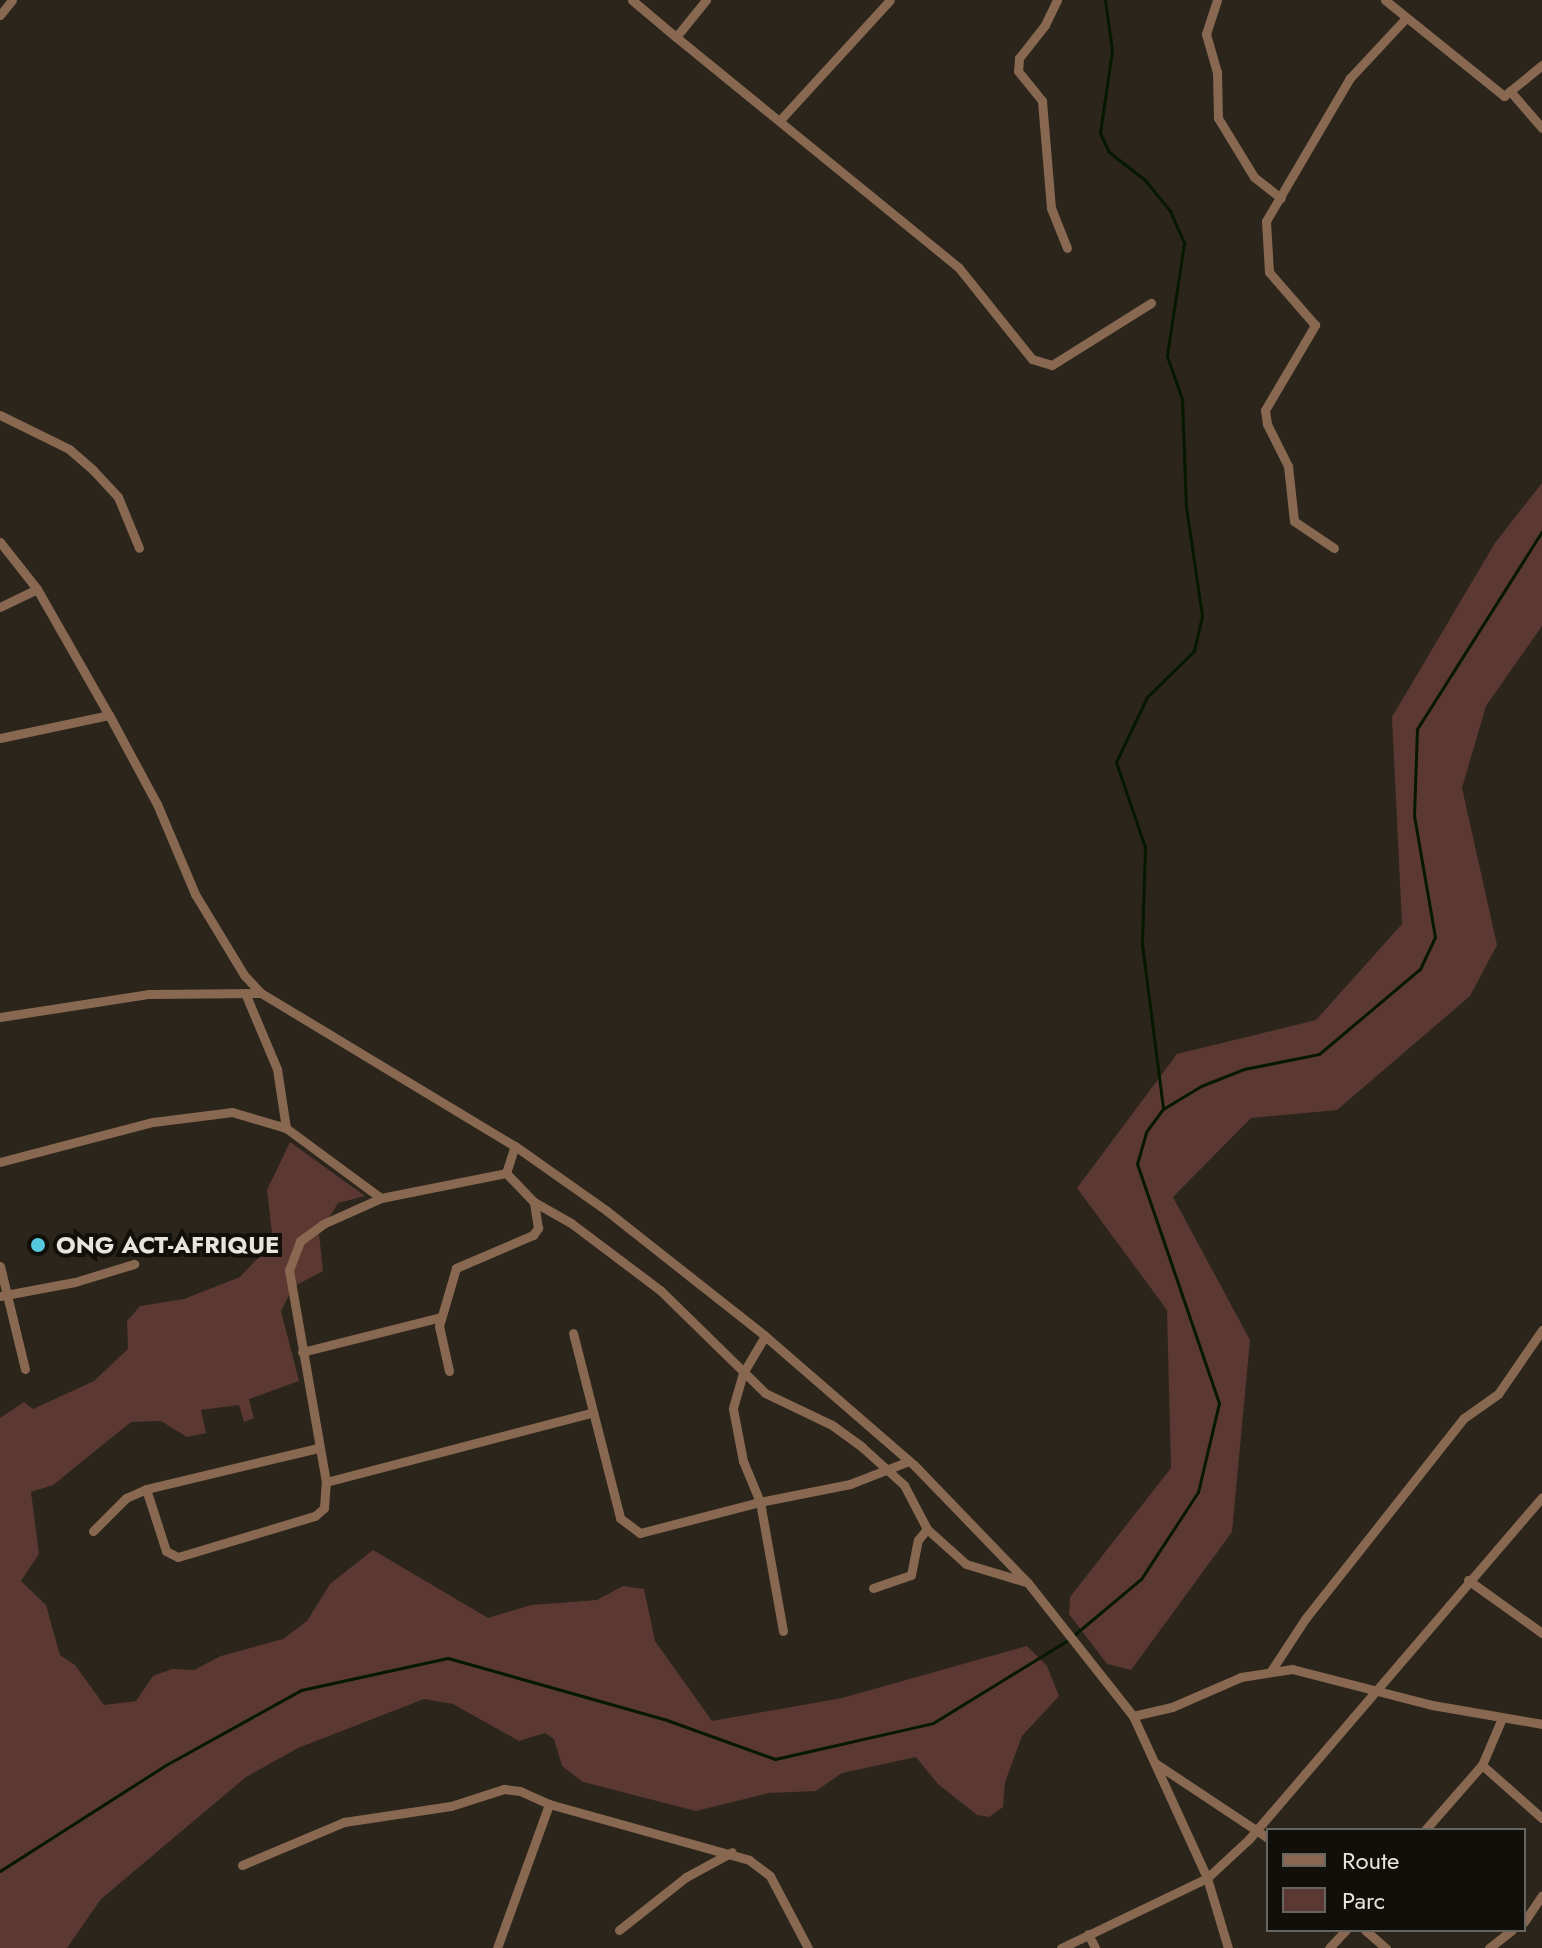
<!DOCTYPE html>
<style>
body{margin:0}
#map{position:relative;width:1542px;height:1948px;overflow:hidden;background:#2b251b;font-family:Jost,sans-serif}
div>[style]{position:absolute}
.green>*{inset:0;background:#5b3932}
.stream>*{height:3px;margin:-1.5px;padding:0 1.5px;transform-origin:1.5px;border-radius:1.5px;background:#061800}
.street>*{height:9px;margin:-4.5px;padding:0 4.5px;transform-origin:4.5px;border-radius:4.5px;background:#886850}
.dots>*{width:22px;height:22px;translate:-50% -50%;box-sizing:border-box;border:4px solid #110f0a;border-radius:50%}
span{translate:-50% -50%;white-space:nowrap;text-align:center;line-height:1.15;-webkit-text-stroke:8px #110f0a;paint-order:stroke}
.poi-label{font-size:24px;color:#e9e5de;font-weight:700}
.left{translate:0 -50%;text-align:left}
.legend{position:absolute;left:1266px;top:1828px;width:260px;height:104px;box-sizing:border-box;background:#110f0a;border:2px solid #67655f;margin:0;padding:10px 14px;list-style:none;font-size:24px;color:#e9e5de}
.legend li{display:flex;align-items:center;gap:16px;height:40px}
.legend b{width:40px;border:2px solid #67655f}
</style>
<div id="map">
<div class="green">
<i style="clip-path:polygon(1542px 483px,1542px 626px,1486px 706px,1462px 788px,1497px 945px,1470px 996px,1337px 1110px,1251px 1118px,1173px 1197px,1250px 1340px,1232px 1532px,1131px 1670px,1107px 1664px,1069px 1614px,1070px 1597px,1171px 1468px,1167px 1310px,1077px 1188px,1177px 1054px,1316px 1020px,1402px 924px,1392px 717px,1495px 543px)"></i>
<i style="clip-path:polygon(290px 1142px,365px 1196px,338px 1203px,319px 1234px,323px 1271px,293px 1287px,281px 1311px,299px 1381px,249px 1399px,254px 1418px,244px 1422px,239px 1405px,201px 1410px,206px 1433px,187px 1437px,161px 1421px,131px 1422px,53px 1485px,31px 1492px,39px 1554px,21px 1581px,46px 1605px,60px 1655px,75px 1665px,104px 1705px,136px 1701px,153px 1676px,172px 1669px,194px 1670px,221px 1656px,283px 1639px,307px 1621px,330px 1584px,373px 1550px,488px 1618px,531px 1605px,597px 1600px,623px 1586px,644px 1589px,655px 1641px,712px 1721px,842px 1698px,1027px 1646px,1047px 1666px,1059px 1696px,1022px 1736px,1005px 1782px,1003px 1807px,989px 1817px,977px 1815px,938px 1784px,916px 1757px,842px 1773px,816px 1791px,769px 1793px,696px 1811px,583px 1782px,562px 1766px,554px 1739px,545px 1733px,519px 1741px,453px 1704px,424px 1699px,298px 1748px,246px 1777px,101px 1899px,67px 1948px,0 1948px,0 1418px,24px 1402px,33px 1409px,94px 1381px,128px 1349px,127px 1321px,140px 1306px,184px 1299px,240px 1277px,273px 1242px,267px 1190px)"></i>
</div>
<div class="stream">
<i style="left:1105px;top:0;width:50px;rotate:82deg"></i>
<i style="left:1112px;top:50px;width:84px;rotate:98.2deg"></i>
<i style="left:1100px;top:133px;width:21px;rotate:65deg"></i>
<i style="left:1109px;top:152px;width:46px;rotate:37.9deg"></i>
<i style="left:1145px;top:180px;width:40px;rotate:51deg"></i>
<i style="left:1170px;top:211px;width:35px;rotate:66deg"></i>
<i style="left:1184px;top:243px;width:114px;rotate:98.6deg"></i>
<i style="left:1167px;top:356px;width:46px;rotate:70.8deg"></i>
<i style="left:1182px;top:399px;width:108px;rotate:87.9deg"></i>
<i style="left:1186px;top:507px;width:110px;rotate:81.6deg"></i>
<i style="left:1202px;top:616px;width:36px;rotate:103deg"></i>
<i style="left:1194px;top:651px;width:66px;rotate:135.6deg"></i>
<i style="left:1147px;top:697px;width:72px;rotate:115.5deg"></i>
<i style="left:1116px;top:762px;width:90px;rotate:71.2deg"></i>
<i style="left:1145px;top:847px;width:97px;rotate:91.8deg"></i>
<i style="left:1142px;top:944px;width:166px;rotate:82.7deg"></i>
<i style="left:1074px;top:1635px;width:87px;rotate:-39.9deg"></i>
<i style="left:1141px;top:1579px;width:104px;rotate:-56.8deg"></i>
<i style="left:1198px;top:1492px;width:91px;rotate:-76.7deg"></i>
<i style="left:1219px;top:1403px;width:253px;rotate:-108.9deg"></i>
<i style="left:1137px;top:1164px;width:33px;rotate:-74deg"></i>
<i style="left:1146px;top:1132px;width:29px;rotate:-54deg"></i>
<i style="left:1163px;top:1109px;width:44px;rotate:-31.2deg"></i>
<i style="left:1201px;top:1086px;width:46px;rotate:-21.6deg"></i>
<i style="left:1244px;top:1069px;width:76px;rotate:-11.3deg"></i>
<i style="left:1319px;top:1054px;width:132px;rotate:-40.1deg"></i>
<i style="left:1420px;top:969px;width:35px;rotate:-65deg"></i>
<i style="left:1435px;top:937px;width:124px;rotate:-99.8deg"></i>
<i style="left:1414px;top:815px;width:86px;rotate:-88deg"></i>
<i style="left:1417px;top:729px;width:234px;rotate:-57.7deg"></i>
<i style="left:0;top:1871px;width:195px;rotate:-32.6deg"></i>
<i style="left:164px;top:1766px;width:157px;rotate:-29deg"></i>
<i style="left:301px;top:1690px;width:150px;rotate:-12.3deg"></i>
<i style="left:448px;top:1658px;width:224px;rotate:15.8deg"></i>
<i style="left:664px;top:1719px;width:118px;rotate:19.8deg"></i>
<i style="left:775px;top:1759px;width:162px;rotate:-12.8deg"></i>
<i style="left:933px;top:1723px;width:158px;rotate:-31.6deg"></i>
</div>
<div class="street">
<i style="left:632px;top:0;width:57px;rotate:40.1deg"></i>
<i style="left:676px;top:37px;width:48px;rotate:-51deg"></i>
<i style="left:1057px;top:0;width:28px;rotate:116deg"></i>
<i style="left:1045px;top:25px;width:42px;rotate:128.2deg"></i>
<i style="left:1019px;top:58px;width:13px;rotate:94deg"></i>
<i style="left:1018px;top:71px;width:38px;rotate:51deg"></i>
<i style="left:1042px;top:101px;width:107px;rotate:85.2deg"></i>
<i style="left:1051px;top:208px;width:43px;rotate:68.2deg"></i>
<i style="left:1217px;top:0;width:36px;rotate:108deg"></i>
<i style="left:1206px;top:34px;width:40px;rotate:74deg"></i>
<i style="left:1217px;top:72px;width:46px;rotate:88.8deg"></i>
<i style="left:1218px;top:118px;width:69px;rotate:58.6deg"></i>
<i style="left:1254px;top:177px;width:34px;rotate:38deg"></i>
<i style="left:1385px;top:0;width:153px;rotate:38.9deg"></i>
<i style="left:1504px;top:96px;width:49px;rotate:-39.2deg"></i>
<i style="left:0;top:15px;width:19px;rotate:-51deg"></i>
<i style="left:676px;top:37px;width:365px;rotate:39.2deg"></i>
<i style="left:959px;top:268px;width:117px;rotate:51.3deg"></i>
<i style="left:1032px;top:359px;width:21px;rotate:17deg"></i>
<i style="left:1052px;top:365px;width:117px;rotate:-32.1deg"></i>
<i style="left:1510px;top:91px;width:49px;rotate:49.1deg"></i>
<i style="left:781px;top:119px;width:161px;rotate:-47.5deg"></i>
<i style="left:0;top:415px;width:77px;rotate:26.2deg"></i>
<i style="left:69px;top:449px;width:32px;rotate:41deg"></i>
<i style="left:93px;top:470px;width:37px;rotate:47deg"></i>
<i style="left:118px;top:497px;width:55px;rotate:67.6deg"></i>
<i style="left:0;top:542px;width:60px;rotate:51.8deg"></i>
<i style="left:37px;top:589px;width:145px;rotate:60.3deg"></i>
<i style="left:109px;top:715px;width:101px;rotate:61.7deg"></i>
<i style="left:157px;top:804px;width:98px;rotate:67.1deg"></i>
<i style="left:195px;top:894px;width:95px;rotate:58.8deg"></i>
<i style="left:244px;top:975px;width:25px;rotate:47deg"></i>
<i style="left:261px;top:993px;width:297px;rotate:31.1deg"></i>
<i style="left:515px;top:1146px;width:113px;rotate:35.2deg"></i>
<i style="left:607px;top:1211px;width:201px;rotate:38.3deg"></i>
<i style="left:765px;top:1336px;width:197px;rotate:40.9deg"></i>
<i style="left:914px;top:1465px;width:164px;rotate:46deg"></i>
<i style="left:1028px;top:1583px;width:169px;rotate:51.7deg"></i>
<i style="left:1133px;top:1716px;width:178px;rotate:65.4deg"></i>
<i style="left:1207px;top:1878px;width:73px;rotate:73.3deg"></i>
<i style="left:1334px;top:548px;width:48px;rotate:-146deg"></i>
<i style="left:1294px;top:521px;width:55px;rotate:-96.2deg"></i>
<i style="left:1288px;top:466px;width:47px;rotate:-116.6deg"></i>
<i style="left:1267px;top:424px;width:14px;rotate:-98deg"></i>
<i style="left:1265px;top:410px;width:99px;rotate:-59.5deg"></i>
<i style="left:1315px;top:325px;width:70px;rotate:-131deg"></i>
<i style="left:1269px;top:272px;width:51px;rotate:-93.4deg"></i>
<i style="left:1266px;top:221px;width:166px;rotate:-59.6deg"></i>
<i style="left:1350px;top:78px;width:82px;rotate:-47deg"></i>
<i style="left:0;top:607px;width:41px;rotate:-25.9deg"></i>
<i style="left:0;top:738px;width:111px;rotate:-11.9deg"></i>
<i style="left:245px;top:993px;width:82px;rotate:67.2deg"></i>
<i style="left:277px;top:1069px;width:60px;rotate:81.3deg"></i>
<i style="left:0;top:1017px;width:151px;rotate:-8.8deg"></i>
<i style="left:149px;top:994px;width:112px;rotate:-0.5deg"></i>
<i style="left:0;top:1162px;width:158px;rotate:-14.7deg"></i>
<i style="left:153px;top:1122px;width:80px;rotate:-7.2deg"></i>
<i style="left:232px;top:1112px;width:56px;rotate:16.5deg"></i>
<i style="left:286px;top:1128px;width:118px;rotate:36.4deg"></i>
<i style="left:381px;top:1198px;width:127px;rotate:-11.3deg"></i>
<i style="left:506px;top:1173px;width:40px;rotate:46deg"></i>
<i style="left:534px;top:1202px;width:43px;rotate:29.6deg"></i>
<i style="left:571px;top:1223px;width:111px;rotate:37deg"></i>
<i style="left:660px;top:1290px;width:147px;rotate:44.4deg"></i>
<i style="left:765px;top:1393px;width:74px;rotate:25.5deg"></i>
<i style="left:832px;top:1425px;width:37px;rotate:36deg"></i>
<i style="left:862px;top:1447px;width:57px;rotate:42.1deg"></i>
<i style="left:904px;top:1485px;width:50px;rotate:62.4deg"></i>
<i style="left:927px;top:1529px;width:52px;rotate:41.9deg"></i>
<i style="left:966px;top:1564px;width:63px;rotate:16.7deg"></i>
<i style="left:506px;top:1173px;width:28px;rotate:-72deg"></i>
<i style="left:0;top:1266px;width:106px;rotate:76.4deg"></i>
<i style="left:0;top:1296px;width:76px;rotate:-10.6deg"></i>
<i style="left:75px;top:1282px;width:62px;rotate:-17deg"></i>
<i style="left:573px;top:1333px;width:191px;rotate:75.7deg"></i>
<i style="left:620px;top:1518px;width:25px;rotate:37deg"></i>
<i style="left:640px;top:1533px;width:124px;rotate:-14.5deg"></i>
<i style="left:760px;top:1502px;width:131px;rotate:79.9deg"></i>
<i style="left:765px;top:1336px;width:43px;rotate:120.7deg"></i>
<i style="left:743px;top:1373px;width:37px;rotate:106deg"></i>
<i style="left:733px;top:1409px;width:53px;rotate:79.1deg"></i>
<i style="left:743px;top:1461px;width:44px;rotate:67.5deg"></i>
<i style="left:760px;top:1502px;width:92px;rotate:-11.3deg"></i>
<i style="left:850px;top:1484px;width:63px;rotate:-21.3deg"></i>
<i style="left:302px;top:1352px;width:143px;rotate:-14.1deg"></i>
<i style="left:449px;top:1371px;width:46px;rotate:-102.5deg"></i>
<i style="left:439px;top:1326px;width:60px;rotate:-73.7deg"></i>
<i style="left:456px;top:1268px;width:84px;rotate:-23.2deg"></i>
<i style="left:533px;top:1235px;width:9px;rotate:-54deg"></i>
<i style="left:538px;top:1228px;width:26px;rotate:-99deg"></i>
<i style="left:318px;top:1448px;width:177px;rotate:166.6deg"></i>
<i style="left:146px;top:1489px;width:65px;rotate:72.1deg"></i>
<i style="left:166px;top:1551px;width:13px;rotate:27deg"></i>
<i style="left:178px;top:1557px;width:143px;rotate:-16.7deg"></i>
<i style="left:315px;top:1516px;width:12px;rotate:-42deg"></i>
<i style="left:324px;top:1508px;width:26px;rotate:-86deg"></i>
<i style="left:326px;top:1482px;width:215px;rotate:-99.9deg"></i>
<i style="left:289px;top:1270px;width:31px;rotate:-69deg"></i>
<i style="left:300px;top:1241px;width:29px;rotate:-36deg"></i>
<i style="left:323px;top:1224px;width:64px;rotate:-24.1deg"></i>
<i style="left:326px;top:1482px;width:274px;rotate:-14.6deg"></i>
<i style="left:93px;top:1531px;width:47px;rotate:-45deg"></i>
<i style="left:126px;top:1498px;width:22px;rotate:-24deg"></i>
<i style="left:1468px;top:1580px;width:91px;rotate:35.6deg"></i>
<i style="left:873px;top:1588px;width:40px;rotate:-18.9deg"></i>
<i style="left:911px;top:1575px;width:36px;rotate:-79deg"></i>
<i style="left:918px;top:1540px;width:14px;rotate:-51deg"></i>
<i style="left:1271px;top:1671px;width:62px;rotate:-56.8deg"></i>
<i style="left:1305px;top:1619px;width:256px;rotate:-51.7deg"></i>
<i style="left:1464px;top:1418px;width:42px;rotate:-35.2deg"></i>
<i style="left:1498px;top:1394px;width:78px;rotate:-55.5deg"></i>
<i style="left:1133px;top:1716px;width:40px;rotate:-13deg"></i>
<i style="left:1172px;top:1707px;width:75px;rotate:-23.5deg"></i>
<i style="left:1241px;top:1677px;width:52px;rotate:-8.9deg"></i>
<i style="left:1292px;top:1669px;width:145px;rotate:14.4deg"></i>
<i style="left:1432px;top:1705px;width:112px;rotate:9.8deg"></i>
<i style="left:1155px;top:1763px;width:136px;rotate:33.6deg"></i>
<i style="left:1482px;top:1765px;width:80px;rotate:41.5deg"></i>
<i style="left:1425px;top:1830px;width:86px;rotate:-48.8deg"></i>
<i style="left:1482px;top:1765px;width:51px;rotate:-66.9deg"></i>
<i style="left:242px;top:1865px;width:111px;rotate:-22.9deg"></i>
<i style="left:344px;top:1822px;width:108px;rotate:-8.5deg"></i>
<i style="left:451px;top:1806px;width:56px;rotate:-17.8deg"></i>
<i style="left:504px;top:1789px;width:16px;rotate:7deg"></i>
<i style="left:520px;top:1791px;width:32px;rotate:24deg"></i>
<i style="left:549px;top:1804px;width:208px;rotate:15.6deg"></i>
<i style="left:749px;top:1860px;width:26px;rotate:37deg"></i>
<i style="left:770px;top:1876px;width:81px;rotate:62.2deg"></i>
<i style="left:1524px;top:1922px;width:32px;rotate:-56deg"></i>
<i style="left:619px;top:1930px;width:85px;rotate:-38.3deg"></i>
<i style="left:686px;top:1877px;width:52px;rotate:-28.5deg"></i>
<i style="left:1365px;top:1930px;width:28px;rotate:41deg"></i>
<i style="left:1088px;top:1934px;width:16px;rotate:63deg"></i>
<i style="left:497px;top:1948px;width:153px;rotate:-70.1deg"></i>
<i style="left:1061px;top:1948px;width:162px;rotate:-25.6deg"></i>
<i style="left:1207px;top:1878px;width:57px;rotate:-42.9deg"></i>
<i style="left:1249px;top:1839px;width:450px;rotate:-49.4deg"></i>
<i style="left:1329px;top:1948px;width:25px;rotate:-47deg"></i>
<i style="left:1489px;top:1948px;width:29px;rotate:-38deg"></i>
</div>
<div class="dots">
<i style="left:38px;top:1245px;background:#55cadf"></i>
</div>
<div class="poi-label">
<span class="left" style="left:56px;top:1245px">ONG ACT-AFRIQUE</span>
</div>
<ul class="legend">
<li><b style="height:10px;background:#886850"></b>Route</li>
<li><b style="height:22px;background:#5b3932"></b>Parc</li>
</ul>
</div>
